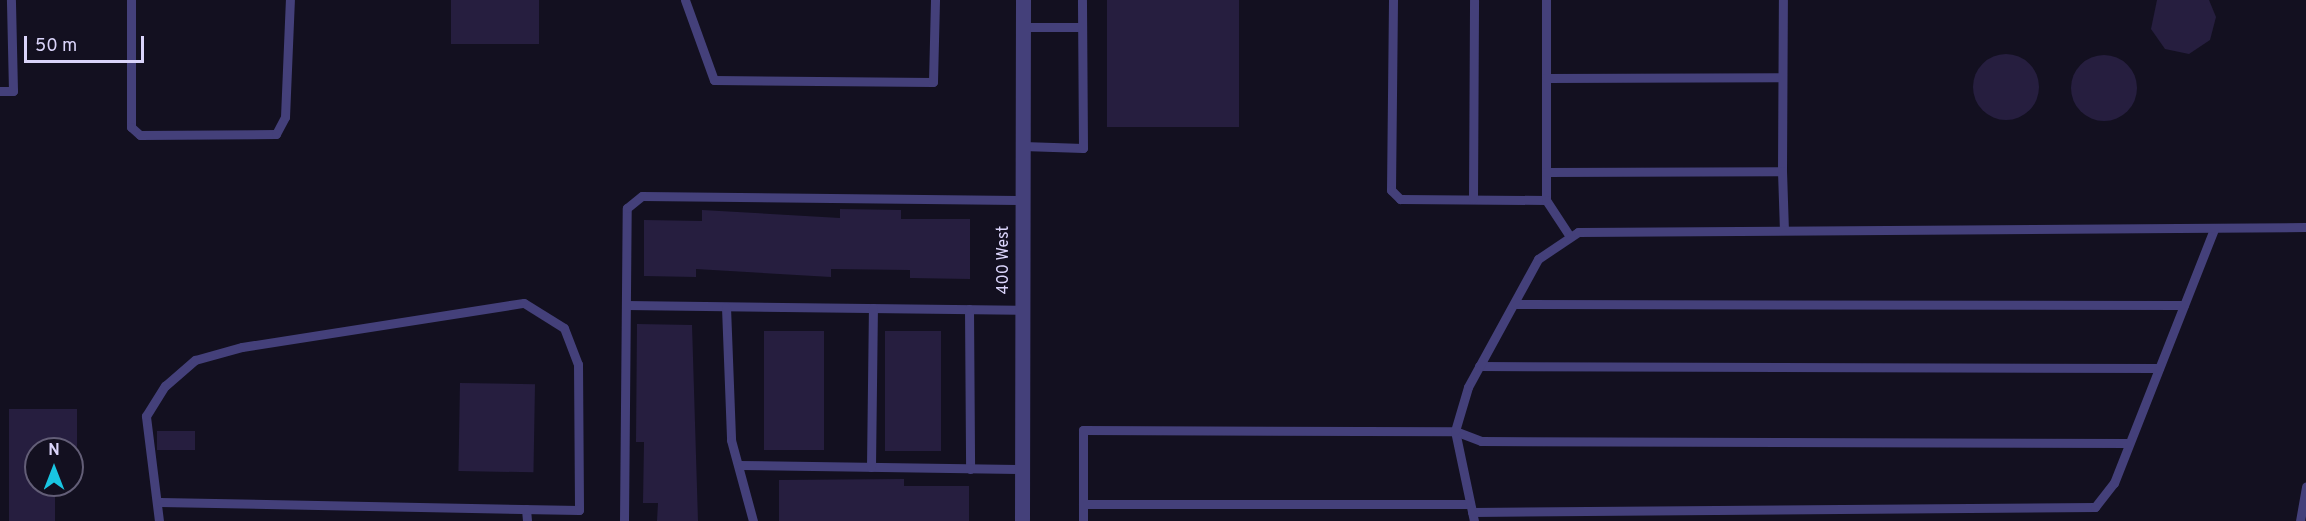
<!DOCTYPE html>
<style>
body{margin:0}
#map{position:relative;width:2306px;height:521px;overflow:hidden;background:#131020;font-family:Overpass,sans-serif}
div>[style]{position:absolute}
.building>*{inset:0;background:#261e3f;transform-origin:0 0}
.round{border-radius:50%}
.service>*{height:9px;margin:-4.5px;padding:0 4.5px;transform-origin:4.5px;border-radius:4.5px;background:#44407a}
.tertiary>*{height:15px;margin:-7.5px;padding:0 7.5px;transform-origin:7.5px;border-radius:7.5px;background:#44407a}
span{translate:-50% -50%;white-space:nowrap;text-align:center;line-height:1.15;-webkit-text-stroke:4.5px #131020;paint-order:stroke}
.street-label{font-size:16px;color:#dad4fa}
.north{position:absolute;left:24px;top:437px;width:60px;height:60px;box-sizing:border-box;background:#131020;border:2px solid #635e77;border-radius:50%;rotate:0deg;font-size:16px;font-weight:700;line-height:24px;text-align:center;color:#dad4fa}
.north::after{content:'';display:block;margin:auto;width:21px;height:27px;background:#19c5e1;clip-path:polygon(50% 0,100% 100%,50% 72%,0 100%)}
.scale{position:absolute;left:24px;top:36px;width:120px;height:27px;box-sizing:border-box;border:3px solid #dad4fa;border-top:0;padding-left:8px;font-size:18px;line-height:21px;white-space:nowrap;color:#dad4fa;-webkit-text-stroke:4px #131020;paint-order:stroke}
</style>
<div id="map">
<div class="building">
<i style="left:451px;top:0;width:88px;height:44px"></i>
<i style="left:1107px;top:0;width:132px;height:127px"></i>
<i style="clip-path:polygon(2157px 0,2209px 0,2216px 17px,2210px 40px,2189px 54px,2165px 49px,2151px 29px)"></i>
<i class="round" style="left:1973px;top:54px;width:66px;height:66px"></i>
<i class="round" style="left:2071px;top:55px;width:66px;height:66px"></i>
<i style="clip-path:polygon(840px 209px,901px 210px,901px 219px,970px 219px,970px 279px,910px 278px,910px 270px,831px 269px,831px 277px,696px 269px,696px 277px,644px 276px,644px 220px,702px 221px,702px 210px,840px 218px)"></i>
<i style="clip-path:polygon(637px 324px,692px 325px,698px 521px,657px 521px,658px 503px,643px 503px,644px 442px,636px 442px)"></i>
<i style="left:764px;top:331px;width:60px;height:119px"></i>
<i style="left:885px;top:331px;width:56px;height:120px"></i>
<i style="left:460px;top:383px;width:75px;height:88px;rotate:1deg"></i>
<i style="clip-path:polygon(9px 409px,77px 409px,77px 449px,36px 449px,36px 485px,55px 485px,55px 521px,9px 521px)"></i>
<i style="left:157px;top:431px;width:38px;height:19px"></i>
<i style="clip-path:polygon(904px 479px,904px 486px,969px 486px,969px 521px,779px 521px,779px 480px)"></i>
</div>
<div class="service">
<i style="left:131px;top:0;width:127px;rotate:90deg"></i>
<i style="left:131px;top:127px;width:12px;rotate:42deg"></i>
<i style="left:140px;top:135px;width:136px;rotate:-0.4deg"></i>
<i style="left:276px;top:134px;width:19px;rotate:-62deg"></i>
<i style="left:285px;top:117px;width:117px;rotate:-87.6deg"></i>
<i style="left:685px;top:0;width:85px;rotate:70.1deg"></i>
<i style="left:714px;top:80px;width:219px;rotate:0.5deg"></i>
<i style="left:933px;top:82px;width:82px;rotate:-88.6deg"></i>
<i style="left:1393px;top:0;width:190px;rotate:90.6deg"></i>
<i style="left:1391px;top:190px;width:13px;rotate:45deg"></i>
<i style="left:1400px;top:199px;width:146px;rotate:0.4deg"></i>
<i style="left:1546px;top:0;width:200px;rotate:90deg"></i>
<i style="left:1546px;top:200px;width:42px;rotate:56.7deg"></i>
<i style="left:1023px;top:27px;width:59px"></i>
<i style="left:1546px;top:78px;width:236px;rotate:-0.2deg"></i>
<i style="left:0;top:91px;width:13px"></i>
<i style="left:13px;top:91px;width:91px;rotate:-91.3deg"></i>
<i style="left:1023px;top:146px;width:60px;rotate:1.9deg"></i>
<i style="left:1083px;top:148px;width:148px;rotate:-90.4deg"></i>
<i style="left:1782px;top:171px;width:171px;rotate:-89.7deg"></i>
<i style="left:1546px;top:172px;width:236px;rotate:-0.2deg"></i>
<i style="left:1782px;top:171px;width:59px;rotate:88.1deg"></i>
<i style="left:1473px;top:199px;width:199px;rotate:-89.7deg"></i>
<i style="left:1514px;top:304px;width:670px;rotate:0.09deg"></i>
<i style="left:626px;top:305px;width:396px;rotate:0.7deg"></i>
<i style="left:726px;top:307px;width:133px;rotate:87.8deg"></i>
<i style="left:731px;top:440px;width:84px;rotate:74.8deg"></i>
<i style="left:969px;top:309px;width:160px;rotate:89.6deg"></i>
<i style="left:1479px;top:366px;width:680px;rotate:0.17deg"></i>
<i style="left:739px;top:465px;width:283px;rotate:0.8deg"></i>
<i style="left:871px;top:467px;width:159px;rotate:-89.3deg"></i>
<i style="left:1083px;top:504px;width:387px"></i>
<i style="left:526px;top:509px;width:12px;rotate:85deg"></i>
<i style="left:1472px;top:512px;width:623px;rotate:-0.46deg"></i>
<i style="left:2095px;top:507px;width:31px;rotate:-52deg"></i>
<i style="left:2114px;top:483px;width:273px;rotate:-68.5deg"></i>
<i style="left:159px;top:521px;width:106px;rotate:-97.1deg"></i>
<i style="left:146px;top:416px;width:36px;rotate:-58deg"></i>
<i style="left:165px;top:386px;width:40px;rotate:-41deg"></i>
<i style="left:195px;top:360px;width:49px;rotate:-15.5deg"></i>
<i style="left:242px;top:347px;width:285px;rotate:-8.9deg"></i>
<i style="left:524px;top:303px;width:47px;rotate:32deg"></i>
<i style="left:564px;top:328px;width:39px;rotate:69deg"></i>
<i style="left:578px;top:364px;width:146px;rotate:89.6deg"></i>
<i style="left:579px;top:510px;width:419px;rotate:-178.9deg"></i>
<i style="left:624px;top:521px;width:313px;rotate:-89.5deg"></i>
<i style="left:627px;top:208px;width:19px;rotate:-39deg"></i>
<i style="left:642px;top:196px;width:381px;rotate:0.6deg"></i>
<i style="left:1083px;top:521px;width:91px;rotate:-90deg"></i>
<i style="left:1083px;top:430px;width:372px;rotate:0.2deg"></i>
<i style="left:1455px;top:431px;width:28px;rotate:21deg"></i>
<i style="left:1481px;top:441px;width:648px;rotate:0.18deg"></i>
<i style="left:1474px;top:521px;width:92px;rotate:-101.9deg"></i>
<i style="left:1455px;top:431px;width:46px;rotate:-73.5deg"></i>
<i style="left:1468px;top:387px;width:146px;rotate:-61.3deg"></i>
<i style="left:1538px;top:259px;width:48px;rotate:-34deg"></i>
<i style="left:1578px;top:232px;width:728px;rotate:-0.39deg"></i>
<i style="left:2300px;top:521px;width:35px;rotate:-80deg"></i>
</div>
<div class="tertiary">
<i style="left:1022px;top:521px;width:521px;rotate:-89.89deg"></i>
</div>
<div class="street-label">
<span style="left:1004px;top:260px;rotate:-90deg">400 West</span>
</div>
<div class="north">N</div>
<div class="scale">50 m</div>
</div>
